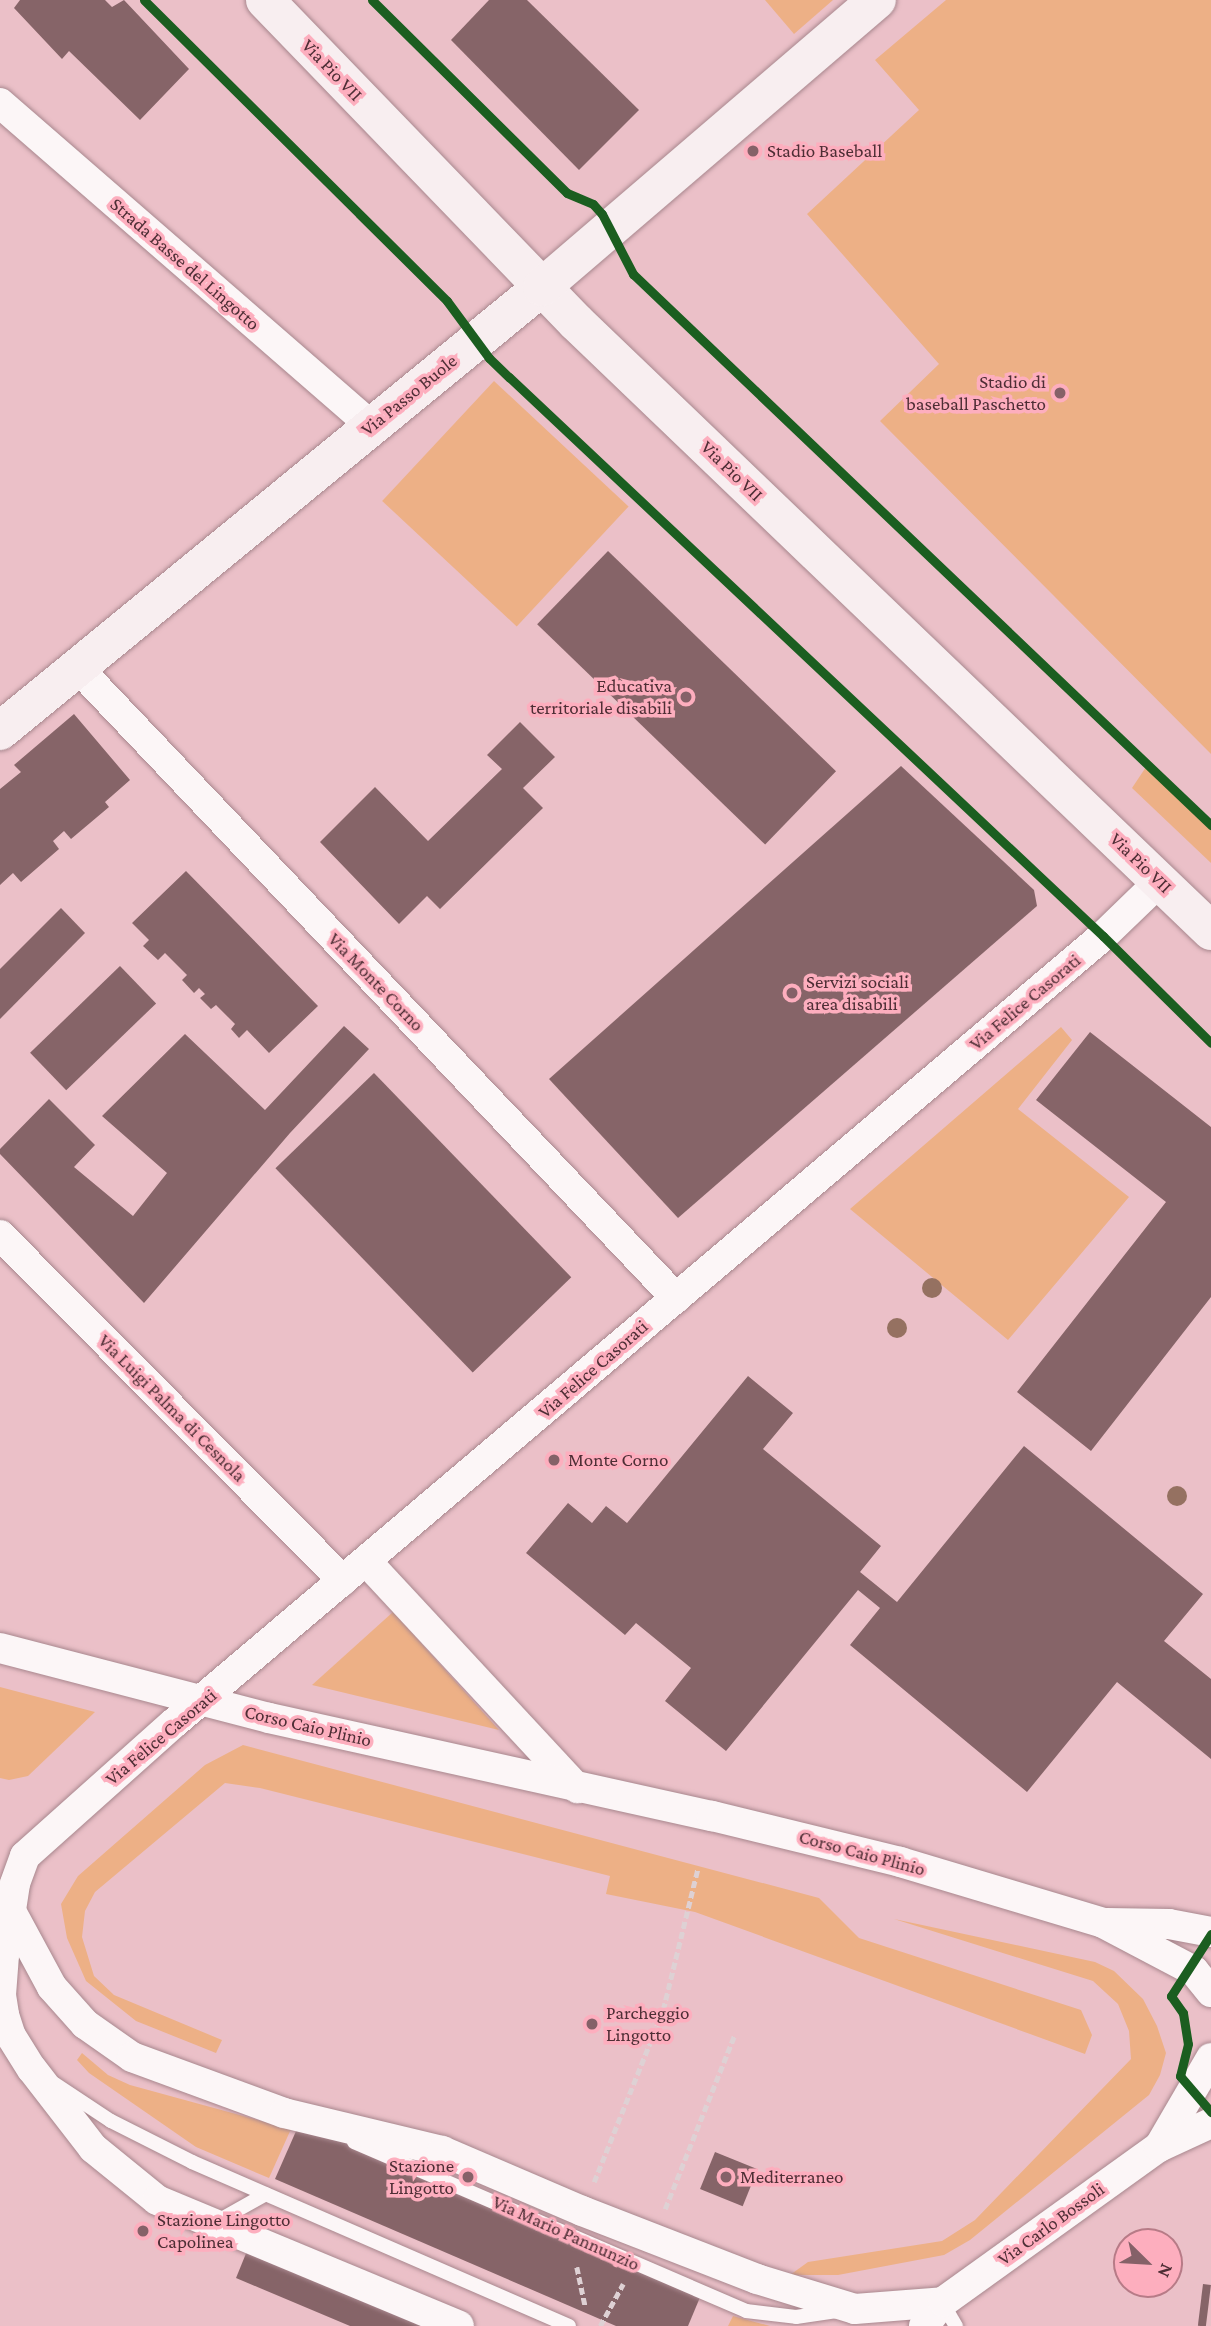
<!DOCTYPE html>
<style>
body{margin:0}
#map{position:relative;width:1211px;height:2326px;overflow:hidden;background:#ebc0c8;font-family:"Crimson Pro",serif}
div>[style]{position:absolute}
.green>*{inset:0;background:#edb086;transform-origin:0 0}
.building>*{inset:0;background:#866468;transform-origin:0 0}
.path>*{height:4.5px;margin-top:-2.25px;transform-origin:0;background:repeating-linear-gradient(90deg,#ded1d4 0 7px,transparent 0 10.5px)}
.roads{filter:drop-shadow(0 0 2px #a8878e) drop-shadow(0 0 2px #a8878e)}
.lane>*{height:14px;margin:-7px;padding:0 7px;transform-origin:7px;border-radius:7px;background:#fcf6f7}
.street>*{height:30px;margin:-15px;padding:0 15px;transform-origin:15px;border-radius:15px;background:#fcf6f7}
.secondary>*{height:38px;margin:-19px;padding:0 19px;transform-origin:19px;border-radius:19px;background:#f8eef0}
.cycleway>*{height:9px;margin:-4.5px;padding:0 4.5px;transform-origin:4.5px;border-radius:4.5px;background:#1b5e20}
.trees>*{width:20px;height:20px;margin:-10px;border-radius:50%;background:#957161}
.dots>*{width:19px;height:19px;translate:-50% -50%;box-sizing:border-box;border:4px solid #fdaebe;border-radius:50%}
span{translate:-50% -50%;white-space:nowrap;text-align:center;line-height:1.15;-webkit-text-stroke:7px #fdaebe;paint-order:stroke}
.street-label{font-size:19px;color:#4e2e35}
.poi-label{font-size:19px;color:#4e2e35}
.left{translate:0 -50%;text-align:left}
.right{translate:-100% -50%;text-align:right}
.north{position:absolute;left:1113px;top:2228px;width:70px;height:70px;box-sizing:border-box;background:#fdaebe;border:2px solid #b77b87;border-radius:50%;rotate:114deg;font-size:19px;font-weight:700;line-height:28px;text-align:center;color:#4e2e35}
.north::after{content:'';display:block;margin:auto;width:24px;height:32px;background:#856168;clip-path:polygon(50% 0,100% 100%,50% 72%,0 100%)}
</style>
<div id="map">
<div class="green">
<i style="clip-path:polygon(765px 0,833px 0,794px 34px)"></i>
<i style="clip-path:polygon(946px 0,1211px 0,1211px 754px,880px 421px,939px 364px,807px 214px,919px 110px,875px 60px)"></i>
<i style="left:494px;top:381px;width:184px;height:164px;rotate:43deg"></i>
<i style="clip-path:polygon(1148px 764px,1211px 825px,1211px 863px,1132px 788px)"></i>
<i style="clip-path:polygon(1061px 1027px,1072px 1040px,1018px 1109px,1129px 1197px,1008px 1340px,850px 1209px)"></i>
<i style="clip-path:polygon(393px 1612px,499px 1730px,312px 1685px)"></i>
<i style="clip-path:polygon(0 1687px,95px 1712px,28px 1776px,9px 1780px,0 1778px)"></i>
<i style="clip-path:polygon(243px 1745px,819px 1898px,859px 1938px,1081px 2010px,1092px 2035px,1085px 2054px,695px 1912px,606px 1894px,610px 1876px,260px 1788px,225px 1783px,95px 1892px,85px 1911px,82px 1937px,94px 1976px,114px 1995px,222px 2040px,216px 2053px,136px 2021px,86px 1981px,67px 1938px,61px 1904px,78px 1876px,205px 1765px)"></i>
<i style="clip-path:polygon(894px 1919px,1095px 1962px,1114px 1971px,1143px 1999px,1157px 2026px,1166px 2053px,1160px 2075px,1149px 2095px,970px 2240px,944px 2255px,838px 2275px,790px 2275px,808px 2262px,942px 2241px,975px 2220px,1131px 2059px,1129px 2031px,1118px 2004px,1093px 1981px)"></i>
<i style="clip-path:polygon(82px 2053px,108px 2075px,130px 2085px,291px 2129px,269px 2178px,196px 2147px,89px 2073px,77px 2060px)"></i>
<i style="clip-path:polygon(733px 2316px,770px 2326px,728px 2326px)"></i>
</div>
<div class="building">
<i style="clip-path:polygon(20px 0,105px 0,112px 7px,124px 0,189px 69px,140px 120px,69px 51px,62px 59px,14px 8px)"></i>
<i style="clip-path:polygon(489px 0,527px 0,639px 110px,579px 170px,451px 40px)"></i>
<i style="left:608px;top:551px;width:317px;height:102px;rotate:44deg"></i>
<i style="clip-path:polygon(74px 714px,130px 780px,105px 802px,109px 807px,71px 839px,64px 831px,53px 841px,59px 849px,21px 882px,13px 873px,0 885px,0 789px,21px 772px,14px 765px)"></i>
<i style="clip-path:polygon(520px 722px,555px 757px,523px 788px,543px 808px,440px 909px,427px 896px,399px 924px,320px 842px,375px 787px,428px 841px,502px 769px,487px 755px)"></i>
<i style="clip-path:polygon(901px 766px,1034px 890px,1037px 906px,678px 1218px,549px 1079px)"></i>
<i style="clip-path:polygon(186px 871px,318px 1006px,269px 1053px,247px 1030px,239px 1038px,231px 1029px,235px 1024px,216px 1005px,211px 1009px,200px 998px,205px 994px,199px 988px,194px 993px,182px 980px,187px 975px,165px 953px,158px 960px,143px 946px,149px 940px,132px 923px)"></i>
<i style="clip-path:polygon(61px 908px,85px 933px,0 1019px,0 969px)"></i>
<i style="left:120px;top:966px;width:52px;height:125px;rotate:46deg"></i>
<i style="clip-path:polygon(344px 1026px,369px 1049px,290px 1133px,144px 1303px,0 1154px,0 1149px,49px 1099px,95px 1145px,74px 1167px,133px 1216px,167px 1173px,102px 1116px,185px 1034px,265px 1110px)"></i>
<i style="clip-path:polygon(1090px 1032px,1211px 1127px,1211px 1297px,1091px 1451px,1017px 1392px,1166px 1202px,1036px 1100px)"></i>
<i style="left:374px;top:1073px;width:284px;height:137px;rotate:46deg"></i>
<i style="clip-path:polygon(748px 1376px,793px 1413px,763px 1449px,881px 1546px,860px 1572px,897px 1602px,1024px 1446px,1203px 1594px,1164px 1641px,1211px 1679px,1211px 1759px,1117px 1682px,1027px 1792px,850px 1645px,880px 1608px,858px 1590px,726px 1751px,665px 1701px,691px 1668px,636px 1623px,625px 1635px,526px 1553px,568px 1503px,592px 1523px,606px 1506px,627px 1523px)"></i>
<i style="clip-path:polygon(300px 2122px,701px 2295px,688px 2326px,616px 2326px,275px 2179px)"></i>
<i style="left:715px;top:2152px;width:46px;height:40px;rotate:22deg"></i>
<i style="clip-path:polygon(249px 2246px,439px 2326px,350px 2326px,236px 2278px)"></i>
<i style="left:1203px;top:2284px;width:8px;height:42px;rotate:7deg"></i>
</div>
<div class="path">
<i style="left:594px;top:2182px;width:185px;rotate:-68.1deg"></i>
<i style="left:663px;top:2010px;width:146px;rotate:-76.2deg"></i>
<i style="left:665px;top:2209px;width:188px;rotate:-68.2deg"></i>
<i style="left:577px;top:2267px;width:40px;rotate:78deg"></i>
<i style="left:600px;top:2326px;width:48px;rotate:-61.3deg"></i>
</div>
<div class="roads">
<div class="lane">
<i style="left:55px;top:2084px;width:67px;rotate:33.5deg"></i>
<i style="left:111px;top:2121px;width:91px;rotate:26.8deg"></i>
<i style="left:192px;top:2162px;width:411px;rotate:23.5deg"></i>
<i style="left:354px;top:2142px;width:427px;rotate:23.3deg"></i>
<i style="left:746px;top:2311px;width:50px;rotate:6.8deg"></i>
<i style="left:796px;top:2317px;width:41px;rotate:-8.3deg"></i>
<i style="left:216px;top:2222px;width:57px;rotate:-29.2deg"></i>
<i style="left:942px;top:2302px;width:28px;rotate:60deg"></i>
</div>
<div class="street">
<i style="left:0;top:103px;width:490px;rotate:41deg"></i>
<i style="left:77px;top:667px;width:870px;rotate:46.49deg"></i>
<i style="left:0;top:1235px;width:487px;rotate:45.2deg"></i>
<i style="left:367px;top:1562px;width:309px;rotate:47.1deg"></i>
<i style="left:0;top:1648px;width:278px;rotate:14.6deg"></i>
<i style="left:269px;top:1718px;width:454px;rotate:12.5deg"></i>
<i style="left:712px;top:1816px;width:194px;rotate:13.7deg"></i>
<i style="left:900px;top:1862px;width:212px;rotate:16.7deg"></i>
<i style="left:1103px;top:1923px;width:103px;rotate:27.8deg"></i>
<i style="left:1194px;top:1971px;width:27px;rotate:51deg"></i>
<i style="left:25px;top:1856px;width:200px;rotate:-41.8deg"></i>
<i style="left:174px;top:1723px;width:1218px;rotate:-40.27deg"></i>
<i style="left:1103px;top:936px;width:79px;rotate:-44deg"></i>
<i style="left:25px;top:1856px;width:30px;rotate:110deg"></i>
<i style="left:15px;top:1884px;width:72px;rotate:98.8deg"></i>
<i style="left:4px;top:1955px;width:40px;rotate:94.3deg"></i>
<i style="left:1px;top:1995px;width:20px;rotate:81deg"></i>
<i style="left:4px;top:2015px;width:22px;rotate:72deg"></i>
<i style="left:11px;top:2036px;width:39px;rotate:58deg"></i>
<i style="left:32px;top:2069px;width:100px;rotate:52.3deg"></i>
<i style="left:93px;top:2148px;width:82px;rotate:39.1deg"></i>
<i style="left:157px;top:2200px;width:327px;rotate:22.6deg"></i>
<i style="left:11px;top:1911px;width:86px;rotate:61.7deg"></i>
<i style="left:52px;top:1987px;width:50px;rotate:48.3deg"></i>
<i style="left:85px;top:2024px;width:57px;rotate:35.1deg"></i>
<i style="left:132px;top:2057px;width:162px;rotate:20.2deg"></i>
<i style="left:284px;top:2113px;width:163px;rotate:13.5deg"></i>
<i style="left:442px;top:2151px;width:152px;rotate:23.2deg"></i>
<i style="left:582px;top:2211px;width:188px;rotate:21.2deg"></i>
<i style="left:757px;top:2279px;width:102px;rotate:17deg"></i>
<i style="left:855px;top:2309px;width:88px;rotate:-4.5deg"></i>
<i style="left:1107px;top:1923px;width:62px;rotate:0.9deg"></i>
<i style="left:1169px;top:1924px;width:43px;rotate:10.8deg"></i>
<i style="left:1159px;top:2147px;width:103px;rotate:-59.7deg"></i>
<i style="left:924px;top:2326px;width:31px;rotate:-52deg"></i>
<i style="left:943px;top:2302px;width:266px;rotate:-35.7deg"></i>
<i style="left:1159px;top:2147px;width:57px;rotate:-24.8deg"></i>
</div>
<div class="secondary">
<i style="left:265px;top:0;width:448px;rotate:46deg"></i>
<i style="left:576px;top:322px;width:880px;rotate:43.8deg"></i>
<i style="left:0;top:731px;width:701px;rotate:-39.32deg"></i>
<i style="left:542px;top:287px;width:441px;rotate:-40.6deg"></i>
</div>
</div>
<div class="cycleway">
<i style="left:144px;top:0;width:427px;rotate:44.8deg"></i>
<i style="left:447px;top:301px;width:71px;rotate:53.6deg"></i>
<i style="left:489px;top:358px;width:28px;rotate:44deg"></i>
<i style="left:509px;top:377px;width:816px;rotate:43.26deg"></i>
<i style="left:1103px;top:936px;width:152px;rotate:44.7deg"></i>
<i style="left:372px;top:0;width:274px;rotate:44.7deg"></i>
<i style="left:567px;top:193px;width:28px;rotate:23deg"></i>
<i style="left:593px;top:204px;width:13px;rotate:48deg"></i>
<i style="left:602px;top:214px;width:68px;rotate:62.7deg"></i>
<i style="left:633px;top:274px;width:799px;rotate:43.63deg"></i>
<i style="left:1211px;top:1934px;width:74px;rotate:122.8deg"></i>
<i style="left:1171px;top:1996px;width:21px;rotate:55deg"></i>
<i style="left:1183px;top:2013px;width:31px;rotate:81deg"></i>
<i style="left:1188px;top:2044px;width:33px;rotate:104deg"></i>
<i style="left:1180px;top:2076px;width:48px;rotate:49.3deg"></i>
</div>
<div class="trees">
<i style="left:932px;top:1288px"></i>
<i style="left:897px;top:1328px"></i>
<i style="left:1177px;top:1496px"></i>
</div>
<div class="dots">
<i style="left:753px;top:151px;background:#856168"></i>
<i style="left:1060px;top:393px;background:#856168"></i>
<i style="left:686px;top:697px;background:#856168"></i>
<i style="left:792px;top:993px;background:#856168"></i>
<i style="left:554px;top:1460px;background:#856168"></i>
<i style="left:592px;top:2024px;background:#856168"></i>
<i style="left:468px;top:2177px;background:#856168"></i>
<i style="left:726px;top:2177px;background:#856168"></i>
<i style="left:143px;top:2231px;background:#856168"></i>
</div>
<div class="street-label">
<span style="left:332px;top:70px;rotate:46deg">Via Pio VII</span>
<span style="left:185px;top:264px;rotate:41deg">Strada Basse del Lingotto</span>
<span style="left:409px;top:395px;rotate:-39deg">Via Passo Buole</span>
<span style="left:732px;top:471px;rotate:44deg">Via Pio VII</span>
<span style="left:1141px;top:863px;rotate:44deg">Via Pio VII</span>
<span style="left:376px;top:982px;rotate:46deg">Via Monte Corno</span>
<span style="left:1025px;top:1002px;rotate:-40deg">Via Felice Casorati</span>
<span style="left:593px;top:1369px;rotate:-41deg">Via Felice Casorati</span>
<span style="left:172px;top:1408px;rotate:45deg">Via Luigi Palma di Cesnola</span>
<span style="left:308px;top:1726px;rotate:13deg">Corso Caio Plinio</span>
<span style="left:161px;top:1737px;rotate:-40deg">Via Felice Casorati</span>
<span style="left:862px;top:1853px;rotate:15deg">Corso Caio Plinio</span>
<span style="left:1051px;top:2224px;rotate:-36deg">Via Carlo Bossoli</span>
<span style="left:566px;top:2233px;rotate:24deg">Via Mario Pannunzio</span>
</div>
<div class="poi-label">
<span class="left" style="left:767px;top:151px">Stadio Baseball</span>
<span class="right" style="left:1046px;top:393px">Stadio di<br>baseball Paschetto</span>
<span class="right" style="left:672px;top:697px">Educativa<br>territoriale disabili</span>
<span class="left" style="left:806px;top:993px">Servizi sociali<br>area disabili</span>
<span class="left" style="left:568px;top:1460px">Monte Corno</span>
<span class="left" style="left:606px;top:2024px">Parcheggio<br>Lingotto</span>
<span class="right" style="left:454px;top:2177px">Stazione<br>Lingotto</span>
<span class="left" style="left:740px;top:2177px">Mediterraneo</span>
<span class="left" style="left:157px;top:2231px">Stazione Lingotto<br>Capolinea</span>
</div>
<div class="north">N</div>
</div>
